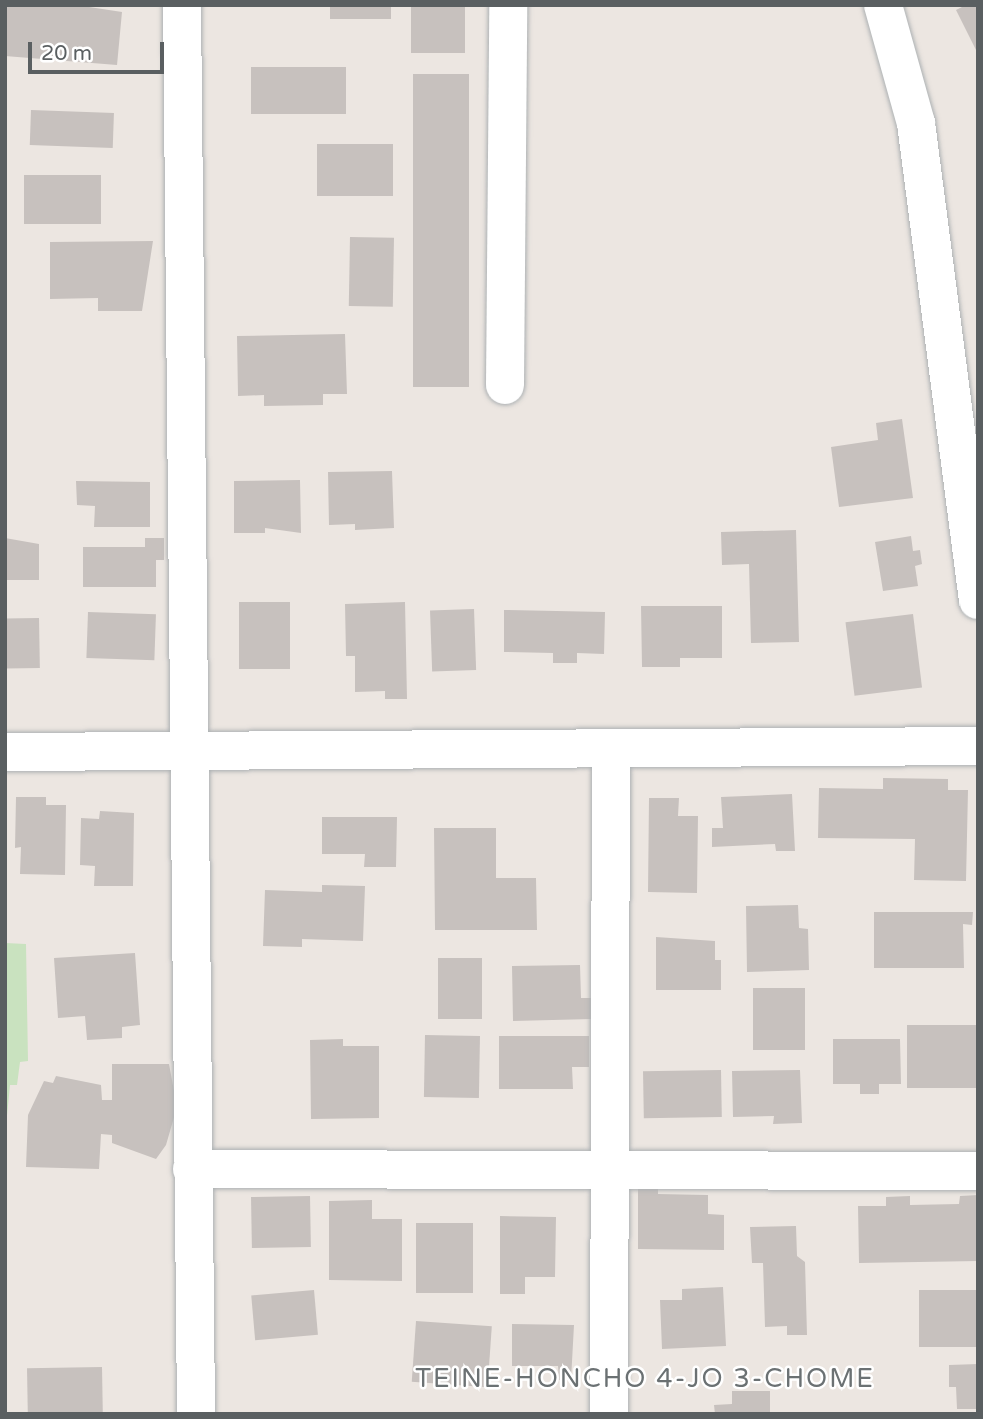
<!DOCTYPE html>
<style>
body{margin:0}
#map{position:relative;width:983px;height:1419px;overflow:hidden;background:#ece6e1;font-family:"Varela Round",sans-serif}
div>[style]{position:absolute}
.green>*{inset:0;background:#c9e2bf}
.building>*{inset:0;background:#c7c1be;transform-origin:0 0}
.roads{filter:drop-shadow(0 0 2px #adb1b3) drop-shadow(0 0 2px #adb1b3)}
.minor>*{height:38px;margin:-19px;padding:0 19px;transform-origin:19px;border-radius:19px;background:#fff}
span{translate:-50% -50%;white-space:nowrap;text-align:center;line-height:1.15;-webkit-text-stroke:5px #fff;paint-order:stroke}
.neighbourhood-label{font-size:26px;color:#6b7173;letter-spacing:2px}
.frame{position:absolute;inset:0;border:7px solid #5a5f61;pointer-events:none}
.scale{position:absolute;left:28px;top:42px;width:136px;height:32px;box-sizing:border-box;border:4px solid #5a5f61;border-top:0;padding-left:9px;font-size:21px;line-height:24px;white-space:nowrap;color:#5a5f61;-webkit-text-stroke:5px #fff;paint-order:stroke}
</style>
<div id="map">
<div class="green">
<i style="clip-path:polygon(5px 943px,26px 944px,28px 1061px,20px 1062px,17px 1085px,10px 1085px,5px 1136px)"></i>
</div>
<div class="building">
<i style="clip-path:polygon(5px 5px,76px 5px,122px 12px,117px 65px,5px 56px)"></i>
<i style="left:330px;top:5px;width:61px;height:14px"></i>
<i style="left:411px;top:5px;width:54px;height:48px"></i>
<i style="clip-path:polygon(966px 5px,978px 5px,978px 54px,956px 10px)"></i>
<i style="left:251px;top:67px;width:95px;height:47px"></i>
<i style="left:413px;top:74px;width:56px;height:313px"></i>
<i style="left:31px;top:110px;width:83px;height:35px;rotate:2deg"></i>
<i style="left:317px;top:144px;width:76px;height:52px"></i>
<i style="left:101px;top:175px;width:49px;height:77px;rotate:90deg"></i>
<i style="left:350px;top:237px;width:44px;height:69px;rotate:1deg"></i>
<i style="clip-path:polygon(153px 241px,142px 311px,98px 311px,98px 298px,50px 299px,50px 242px)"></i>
<i style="clip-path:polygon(345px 334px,347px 394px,323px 394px,323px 405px,264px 406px,264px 395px,238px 396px,237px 336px)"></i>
<i style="clip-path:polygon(902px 419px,913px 498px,839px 507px,831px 447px,878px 440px,876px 423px)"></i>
<i style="clip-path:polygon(392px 471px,394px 528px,355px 530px,355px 524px,329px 525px,328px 472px)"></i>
<i style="clip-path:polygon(300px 480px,301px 533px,265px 528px,265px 533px,234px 533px,234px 481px)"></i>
<i style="clip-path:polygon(76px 481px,150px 482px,150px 527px,94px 527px,95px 506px,77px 505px)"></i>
<i style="clip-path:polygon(796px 530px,799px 642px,751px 643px,749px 564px,722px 565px,721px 532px)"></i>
<i style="clip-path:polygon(911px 536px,913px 551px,920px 550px,922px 564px,915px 566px,918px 586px,883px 591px,875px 542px)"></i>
<i style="clip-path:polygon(5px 538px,39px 544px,39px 580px,5px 580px)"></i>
<i style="clip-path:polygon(145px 538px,164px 538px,164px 560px,156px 560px,156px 587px,83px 587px,83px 547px,145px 547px)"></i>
<i style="left:239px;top:602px;width:51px;height:67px"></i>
<i style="clip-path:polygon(405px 602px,407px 699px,385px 699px,385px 691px,355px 692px,355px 656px,346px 656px,345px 604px)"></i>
<i style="clip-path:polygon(641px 606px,722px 606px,722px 658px,680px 658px,680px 667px,642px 667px)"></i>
<i style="left:474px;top:609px;width:61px;height:44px;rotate:88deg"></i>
<i style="clip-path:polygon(504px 610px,605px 612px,604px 654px,577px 653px,577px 663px,553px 663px,553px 653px,504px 652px)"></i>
<i style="left:88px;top:612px;width:68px;height:46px;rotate:2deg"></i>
<i style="left:913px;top:614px;width:74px;height:68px;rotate:83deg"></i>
<i style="left:39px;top:618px;width:50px;height:34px;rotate:89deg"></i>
<i style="clip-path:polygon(883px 778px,948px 779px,948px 790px,968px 790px,966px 881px,914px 880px,915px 839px,818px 838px,819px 788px,883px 789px)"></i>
<i style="clip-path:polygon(792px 794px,795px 851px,776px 851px,775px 844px,712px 847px,712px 828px,723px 828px,721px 797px)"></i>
<i style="clip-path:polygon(16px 797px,46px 797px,46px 805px,66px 805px,65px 875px,20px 874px,21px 847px,15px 848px)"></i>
<i style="clip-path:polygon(649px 798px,679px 798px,678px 816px,698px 816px,697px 893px,648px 892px)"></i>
<i style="clip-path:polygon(100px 811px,134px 813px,133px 886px,94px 886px,95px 866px,80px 865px,81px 818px,99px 819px)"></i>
<i style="clip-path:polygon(322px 817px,397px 817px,396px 867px,364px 867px,365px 854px,322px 854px)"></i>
<i style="clip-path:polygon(434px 828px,496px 828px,496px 878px,536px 878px,537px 930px,435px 930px)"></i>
<i style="clip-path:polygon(322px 885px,365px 886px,363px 941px,302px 939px,302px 947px,263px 946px,265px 890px,322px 892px)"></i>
<i style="clip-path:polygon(798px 905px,799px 928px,808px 929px,809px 970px,747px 972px,746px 906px)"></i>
<i style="clip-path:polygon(874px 912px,973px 912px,972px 925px,963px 924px,964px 968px,874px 968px)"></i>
<i style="clip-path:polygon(656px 937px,715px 941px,715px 960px,721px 960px,721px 990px,656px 990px)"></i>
<i style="clip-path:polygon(135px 953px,140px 1025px,122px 1027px,122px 1038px,87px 1040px,85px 1016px,58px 1018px,54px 958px)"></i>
<i style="left:438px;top:958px;width:44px;height:61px"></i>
<i style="clip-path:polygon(580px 965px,581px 998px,591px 998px,592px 1019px,513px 1021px,512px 966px)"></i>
<i style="left:753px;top:988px;width:52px;height:62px"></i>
<i style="left:978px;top:1025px;width:63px;height:71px;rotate:90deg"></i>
<i style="left:425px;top:1035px;width:55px;height:62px;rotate:1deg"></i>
<i style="clip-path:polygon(499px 1036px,589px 1036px,589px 1067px,572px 1067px,573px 1089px,499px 1089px)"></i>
<i style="clip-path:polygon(343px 1039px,343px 1046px,379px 1046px,379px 1118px,311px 1119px,310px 1040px)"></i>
<i style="clip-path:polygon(833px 1039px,900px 1039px,901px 1084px,879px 1084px,879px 1094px,860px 1094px,860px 1084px,833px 1084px)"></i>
<i style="clip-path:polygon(112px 1064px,169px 1064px,177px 1107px,166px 1145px,156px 1159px,112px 1143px,112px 1135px,101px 1134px,99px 1169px,26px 1167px,28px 1115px,44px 1081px,53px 1083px,56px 1076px,101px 1085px,102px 1100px,112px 1100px)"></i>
<i style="left:721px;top:1070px;width:47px;height:78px;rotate:89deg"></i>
<i style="clip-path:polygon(800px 1070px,802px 1123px,773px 1124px,774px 1116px,733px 1117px,732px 1071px)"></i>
<i style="clip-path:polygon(638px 1184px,658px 1184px,658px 1194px,708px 1195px,708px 1214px,724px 1215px,724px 1250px,638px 1249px)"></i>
<i style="clip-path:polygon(978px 1195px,978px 1261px,859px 1263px,858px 1206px,886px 1206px,886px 1197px,910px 1196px,910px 1205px,959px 1204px,960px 1196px)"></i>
<i style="left:310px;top:1196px;width:51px;height:59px;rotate:89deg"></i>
<i style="clip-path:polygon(372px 1200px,372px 1219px,402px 1219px,402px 1281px,329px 1280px,329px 1201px)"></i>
<i style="clip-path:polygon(500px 1216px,556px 1217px,555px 1277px,525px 1277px,525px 1294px,500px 1294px)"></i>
<i style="left:416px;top:1223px;width:57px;height:70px"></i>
<i style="clip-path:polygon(796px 1226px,797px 1256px,805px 1262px,807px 1335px,787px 1335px,787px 1326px,765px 1327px,763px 1263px,752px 1263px,750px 1227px)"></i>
<i style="clip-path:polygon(723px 1287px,726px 1346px,662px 1349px,660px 1300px,682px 1300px,682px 1289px)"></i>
<i style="left:314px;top:1290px;width:45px;height:63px;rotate:85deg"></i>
<i style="left:919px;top:1290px;width:59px;height:57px"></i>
<i style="left:416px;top:1321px;width:76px;height:61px;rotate:4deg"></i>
<i style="clip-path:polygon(512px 1324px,574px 1325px,571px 1380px,559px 1380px,558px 1366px,512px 1366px)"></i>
<i style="clip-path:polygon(978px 1364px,978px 1409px,957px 1409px,956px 1387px,949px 1387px,949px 1365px)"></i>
<i style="left:102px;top:1367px;width:47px;height:75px;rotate:89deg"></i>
<i style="clip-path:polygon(732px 1391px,770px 1391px,770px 1414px,715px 1414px,714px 1405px,732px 1404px)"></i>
</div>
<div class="roads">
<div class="minor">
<i style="left:182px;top:5px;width:1409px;rotate:89.43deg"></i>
<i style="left:883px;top:5px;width:123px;rotate:74.4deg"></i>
<i style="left:916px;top:123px;width:481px;rotate:82.6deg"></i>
<i style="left:505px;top:385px;width:380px;rotate:-89.5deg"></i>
<i style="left:5px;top:752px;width:973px;rotate:-0.35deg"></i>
<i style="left:192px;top:1169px;width:786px;rotate:0.15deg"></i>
<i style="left:609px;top:1414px;width:665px;rotate:-89.83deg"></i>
</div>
</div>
<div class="neighbourhood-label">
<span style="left:645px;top:1379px">TEINE-HONCHO 4-JO 3-CHOME</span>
</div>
<div class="frame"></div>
<div class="scale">20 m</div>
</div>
